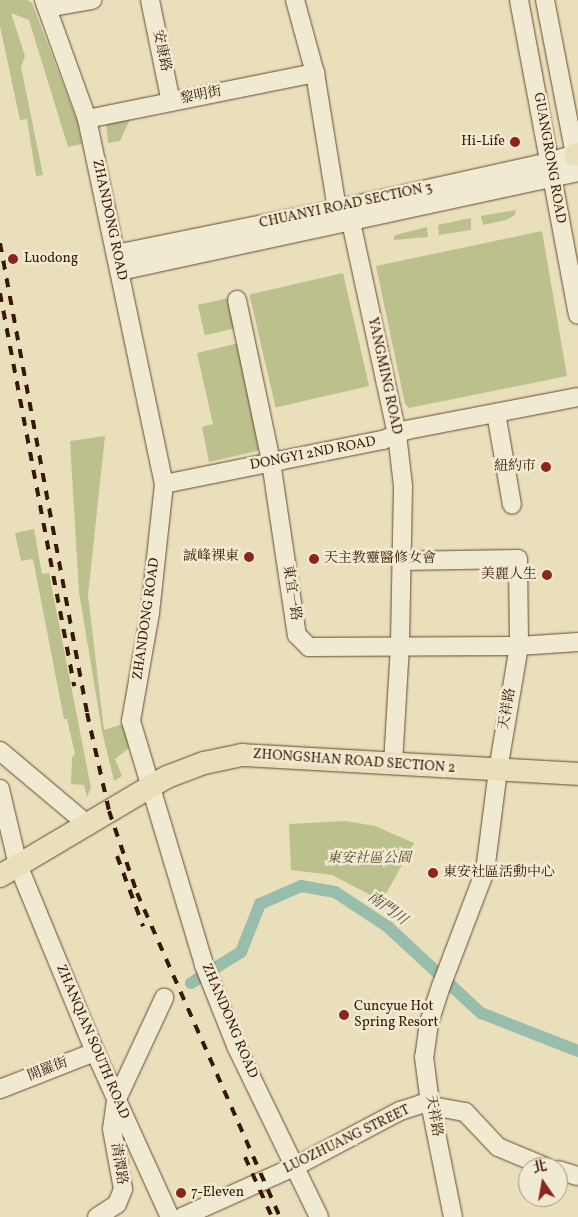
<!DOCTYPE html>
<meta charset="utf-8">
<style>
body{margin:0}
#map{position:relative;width:578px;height:1217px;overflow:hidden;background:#eadfbb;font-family:Vollkorn,"Noto Serif TC",serif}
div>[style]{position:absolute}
.green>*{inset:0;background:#bbc08d;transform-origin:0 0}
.canal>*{height:12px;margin:-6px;padding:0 6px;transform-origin:6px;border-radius:6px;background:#98bdad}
.roads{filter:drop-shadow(0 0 1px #644a30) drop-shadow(0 0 1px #644a30)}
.minor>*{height:18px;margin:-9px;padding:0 9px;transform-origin:9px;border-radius:9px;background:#f1ead3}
.major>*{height:22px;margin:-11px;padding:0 11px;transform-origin:11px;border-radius:11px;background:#eadfbb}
.rail>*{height:4px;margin-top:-2px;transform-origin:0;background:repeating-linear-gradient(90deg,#371802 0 9px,transparent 0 18px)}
.dots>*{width:14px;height:14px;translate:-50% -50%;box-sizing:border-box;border:2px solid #f1ead3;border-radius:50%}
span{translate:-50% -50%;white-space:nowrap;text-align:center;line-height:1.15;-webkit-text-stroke:5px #f1ead3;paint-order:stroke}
.street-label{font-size:14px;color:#371802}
.poi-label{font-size:14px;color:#371802}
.right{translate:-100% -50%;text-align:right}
.left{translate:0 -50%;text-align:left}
.park-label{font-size:14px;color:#5f4a2c;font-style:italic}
.water-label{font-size:15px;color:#544a35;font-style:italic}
.north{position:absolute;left:518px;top:1157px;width:50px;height:50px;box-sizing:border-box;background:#f1ead3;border:1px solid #a7967f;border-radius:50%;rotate:348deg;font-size:14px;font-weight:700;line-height:20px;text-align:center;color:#371802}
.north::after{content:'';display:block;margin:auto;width:18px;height:22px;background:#8f2418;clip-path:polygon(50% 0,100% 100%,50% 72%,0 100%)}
</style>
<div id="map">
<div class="green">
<i style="clip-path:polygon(0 0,27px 0,32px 3px,77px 121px,82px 144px,68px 147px,29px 20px,11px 13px,25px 56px,21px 67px,43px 175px,36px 176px,27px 119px,20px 120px,0 26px)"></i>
<i style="clip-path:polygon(131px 117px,120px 141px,108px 143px,106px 123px)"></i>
<i style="clip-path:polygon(516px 210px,515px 215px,506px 220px,483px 225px,481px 216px)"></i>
<i style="clip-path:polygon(471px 218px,471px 230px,439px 235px,438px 225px)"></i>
<i style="clip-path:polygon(427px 227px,428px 237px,394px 240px,394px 236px,399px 234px)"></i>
<i style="clip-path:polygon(542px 231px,567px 376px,409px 408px,405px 404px,376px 266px)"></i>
<i style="left:343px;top:273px;width:116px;height:96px;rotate:77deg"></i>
<i style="left:228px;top:298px;width:31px;height:31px;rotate:77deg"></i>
<i style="clip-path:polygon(239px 343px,261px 447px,257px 451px,209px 462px,202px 427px,213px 424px,197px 353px)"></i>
<i style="clip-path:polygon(105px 436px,88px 595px,104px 730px,123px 724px,130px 747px,115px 759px,122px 776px,114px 781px,102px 731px,79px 592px,70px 441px)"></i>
<i style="clip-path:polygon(34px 529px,42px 574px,49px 573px,91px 788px,87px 797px,84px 785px,71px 784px,72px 758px,75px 754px,67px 719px,64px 719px,33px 559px,21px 561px,15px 533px)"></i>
<i style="clip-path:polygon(346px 821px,375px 826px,414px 843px,382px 901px,332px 875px,291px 870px,289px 824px)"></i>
</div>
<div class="canal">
<i style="left:191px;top:983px;width:59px;rotate:-31.8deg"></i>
<i style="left:241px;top:952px;width:52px;rotate:-68.4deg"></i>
<i style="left:260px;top:904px;width:45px;rotate:-23.7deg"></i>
<i style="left:301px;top:886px;width:35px;rotate:10deg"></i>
<i style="left:335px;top:892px;width:64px;rotate:33.4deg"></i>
<i style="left:388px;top:927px;width:127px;rotate:42.8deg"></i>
<i style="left:481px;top:1013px;width:104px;rotate:21.4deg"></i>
</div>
<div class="roads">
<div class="minor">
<i style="left:44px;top:0;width:127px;rotate:70.1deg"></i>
<i style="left:87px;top:119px;width:373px;rotate:78.1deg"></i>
<i style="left:164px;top:484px;width:130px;rotate:96.2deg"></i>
<i style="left:150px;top:613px;width:110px;rotate:100deg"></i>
<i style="left:131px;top:721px;width:255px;rotate:73.3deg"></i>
<i style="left:204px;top:965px;width:89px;rotate:68.3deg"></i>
<i style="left:237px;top:1048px;width:188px;rotate:64.1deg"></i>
<i style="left:150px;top:0;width:104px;rotate:78.4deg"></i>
<i style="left:295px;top:0;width:76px;rotate:74.7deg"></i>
<i style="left:315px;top:73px;width:138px;rotate:80.8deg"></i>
<i style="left:337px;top:209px;width:19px;rotate:43deg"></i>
<i style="left:351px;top:222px;width:217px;rotate:77.8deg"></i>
<i style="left:397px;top:434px;width:52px;rotate:83.4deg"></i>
<i style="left:403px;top:486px;width:160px;rotate:91.1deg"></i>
<i style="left:400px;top:646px;width:118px;rotate:93.4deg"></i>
<i style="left:519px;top:0;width:320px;rotate:79.4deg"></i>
<i style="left:545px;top:0;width:167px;rotate:79deg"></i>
<i style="left:47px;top:8px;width:46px;rotate:-10.1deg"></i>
<i style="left:87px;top:119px;width:233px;rotate:-11.4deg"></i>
<i style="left:116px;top:254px;width:226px;rotate:-11.5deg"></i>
<i style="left:337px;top:209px;width:217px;rotate:-12.5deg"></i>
<i style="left:549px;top:162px;width:30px;rotate:-17deg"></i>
<i style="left:120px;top:271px;width:469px;rotate:-12.2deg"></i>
<i style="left:237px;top:300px;width:166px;rotate:78.1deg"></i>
<i style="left:271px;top:462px;width:175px;rotate:81.5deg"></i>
<i style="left:297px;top:635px;width:17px;rotate:45deg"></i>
<i style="left:309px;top:647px;width:210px;rotate:-0.3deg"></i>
<i style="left:519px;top:646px;width:59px;rotate:-3.9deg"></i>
<i style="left:496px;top:413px;width:93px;rotate:80.1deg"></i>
<i style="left:164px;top:484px;width:223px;rotate:-11.4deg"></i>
<i style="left:383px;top:440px;width:26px;rotate:-23deg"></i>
<i style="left:407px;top:430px;width:174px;rotate:-10.9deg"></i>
<i style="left:401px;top:561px;width:117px;rotate:-1deg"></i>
<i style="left:518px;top:559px;width:87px;rotate:89.3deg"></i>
<i style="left:519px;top:646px;width:126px;rotate:99.6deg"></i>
<i style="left:498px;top:770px;width:102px;rotate:97.3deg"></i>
<i style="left:485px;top:871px;width:123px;rotate:110.9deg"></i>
<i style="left:441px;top:986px;width:39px;rotate:108deg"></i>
<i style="left:429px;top:1023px;width:34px;rotate:98deg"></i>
<i style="left:424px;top:1057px;width:46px;rotate:82.6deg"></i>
<i style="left:430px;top:1103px;width:116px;rotate:78.6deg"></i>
<i style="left:0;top:751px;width:114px;rotate:40deg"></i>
<i style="left:0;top:789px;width:78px;rotate:76.7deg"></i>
<i style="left:18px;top:865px;width:202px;rotate:67.6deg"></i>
<i style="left:95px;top:1052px;width:181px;rotate:65.6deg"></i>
<i style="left:0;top:1089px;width:102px;rotate:-21.3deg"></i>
<i style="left:558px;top:1170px;width:21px;rotate:17deg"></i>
<i style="left:97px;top:1217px;width:24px;rotate:-33deg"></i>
<i style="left:117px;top:1204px;width:16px;rotate:-68deg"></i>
<i style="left:123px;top:1189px;width:61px;rotate:-100.4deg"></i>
<i style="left:112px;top:1129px;width:28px;rotate:-82deg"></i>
<i style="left:116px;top:1101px;width:114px;rotate:-65deg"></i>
<i style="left:182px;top:1217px;width:125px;rotate:-24.1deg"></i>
<i style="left:296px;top:1166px;width:118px;rotate:-27.9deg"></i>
<i style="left:400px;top:1111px;width:22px;rotate:-18deg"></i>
<i style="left:421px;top:1104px;width:45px;rotate:10.3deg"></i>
<i style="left:465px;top:1112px;width:48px;rotate:46.7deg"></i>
<i style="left:498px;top:1147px;width:52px;rotate:22.6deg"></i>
</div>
<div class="major">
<i style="left:575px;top:155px;width:3px;rotate:-18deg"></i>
<i style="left:0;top:876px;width:194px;rotate:-30.7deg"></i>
<i style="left:167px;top:777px;width:40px;rotate:-21deg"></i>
<i style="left:204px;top:763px;width:39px;rotate:-12deg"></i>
<i style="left:242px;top:755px;width:337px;rotate:3.2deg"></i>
</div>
</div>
<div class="rail">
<i style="left:0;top:243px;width:478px;rotate:79.5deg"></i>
<i style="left:87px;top:713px;width:100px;rotate:77.3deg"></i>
<i style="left:109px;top:811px;width:87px;rotate:71.1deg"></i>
<i style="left:137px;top:893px;width:354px;rotate:66.2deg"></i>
<i style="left:0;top:293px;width:400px;rotate:79.3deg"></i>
<i style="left:117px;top:856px;width:75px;rotate:69.6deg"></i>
<i style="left:245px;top:1157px;width:66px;rotate:65.8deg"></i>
</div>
<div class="dots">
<i style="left:515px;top:142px;background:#8f2418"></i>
<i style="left:13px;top:259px;background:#8f2418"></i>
<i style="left:546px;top:467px;background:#8f2418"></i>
<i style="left:249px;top:557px;background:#8f2418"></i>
<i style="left:314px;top:559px;background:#8f2418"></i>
<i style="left:547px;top:575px;background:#8f2418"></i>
<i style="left:433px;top:873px;background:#8f2418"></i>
<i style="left:344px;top:1015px;background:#8f2418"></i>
<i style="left:181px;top:1193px;background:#8f2418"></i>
</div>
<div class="street-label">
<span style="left:161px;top:51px;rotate:78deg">安康路</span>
<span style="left:201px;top:96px;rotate:-11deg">黎明街</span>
<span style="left:549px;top:158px;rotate:80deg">GUANGRONG ROAD</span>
<span style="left:346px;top:206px;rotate:-12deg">CHUANYI ROAD SECTION 3</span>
<span style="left:109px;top:220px;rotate:78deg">ZHANDONG ROAD</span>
<span style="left:384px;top:376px;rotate:78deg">YANGMING ROAD</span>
<span style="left:313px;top:454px;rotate:-11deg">DONGYI 2ND ROAD</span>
<span style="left:291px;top:593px;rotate:81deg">東宜一路</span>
<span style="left:147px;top:619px;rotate:-82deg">ZHANDONG ROAD</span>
<span style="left:508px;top:709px;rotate:-80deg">天祥路</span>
<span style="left:354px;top:762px;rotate:4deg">ZHONGSHAN ROAD SECTION 2</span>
<span style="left:229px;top:1021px;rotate:67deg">ZHANDONG ROAD</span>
<span style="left:92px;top:1042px;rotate:67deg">ZHANQIAN SOUTH ROAD</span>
<span style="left:48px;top:1070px;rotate:-21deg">開羅街</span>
<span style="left:433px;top:1116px;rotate:80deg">天祥路</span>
<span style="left:347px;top:1140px;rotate:-26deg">LUOZHUANG STREET</span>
<span style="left:118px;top:1164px;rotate:81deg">清潭路</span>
</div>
<div class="poi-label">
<span class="right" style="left:505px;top:142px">Hi-Life</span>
<span class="left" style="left:24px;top:259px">Luodong</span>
<span class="right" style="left:536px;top:467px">紐約市</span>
<span class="right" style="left:239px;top:557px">誠峰裸東</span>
<span class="left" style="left:324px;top:559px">天主教靈醫修女會</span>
<span class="right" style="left:537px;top:575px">美麗人生</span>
<span class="left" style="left:443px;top:873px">東安社區活動中心</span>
<span class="left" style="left:354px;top:1015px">Cuncyue Hot<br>Spring Resort</span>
<span class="left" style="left:191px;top:1193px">7-Eleven</span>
</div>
<div class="park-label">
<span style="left:369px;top:859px">東安社區公園</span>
</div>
<div class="water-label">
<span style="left:387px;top:909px;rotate:36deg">南門川</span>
</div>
<div class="north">北</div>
</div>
